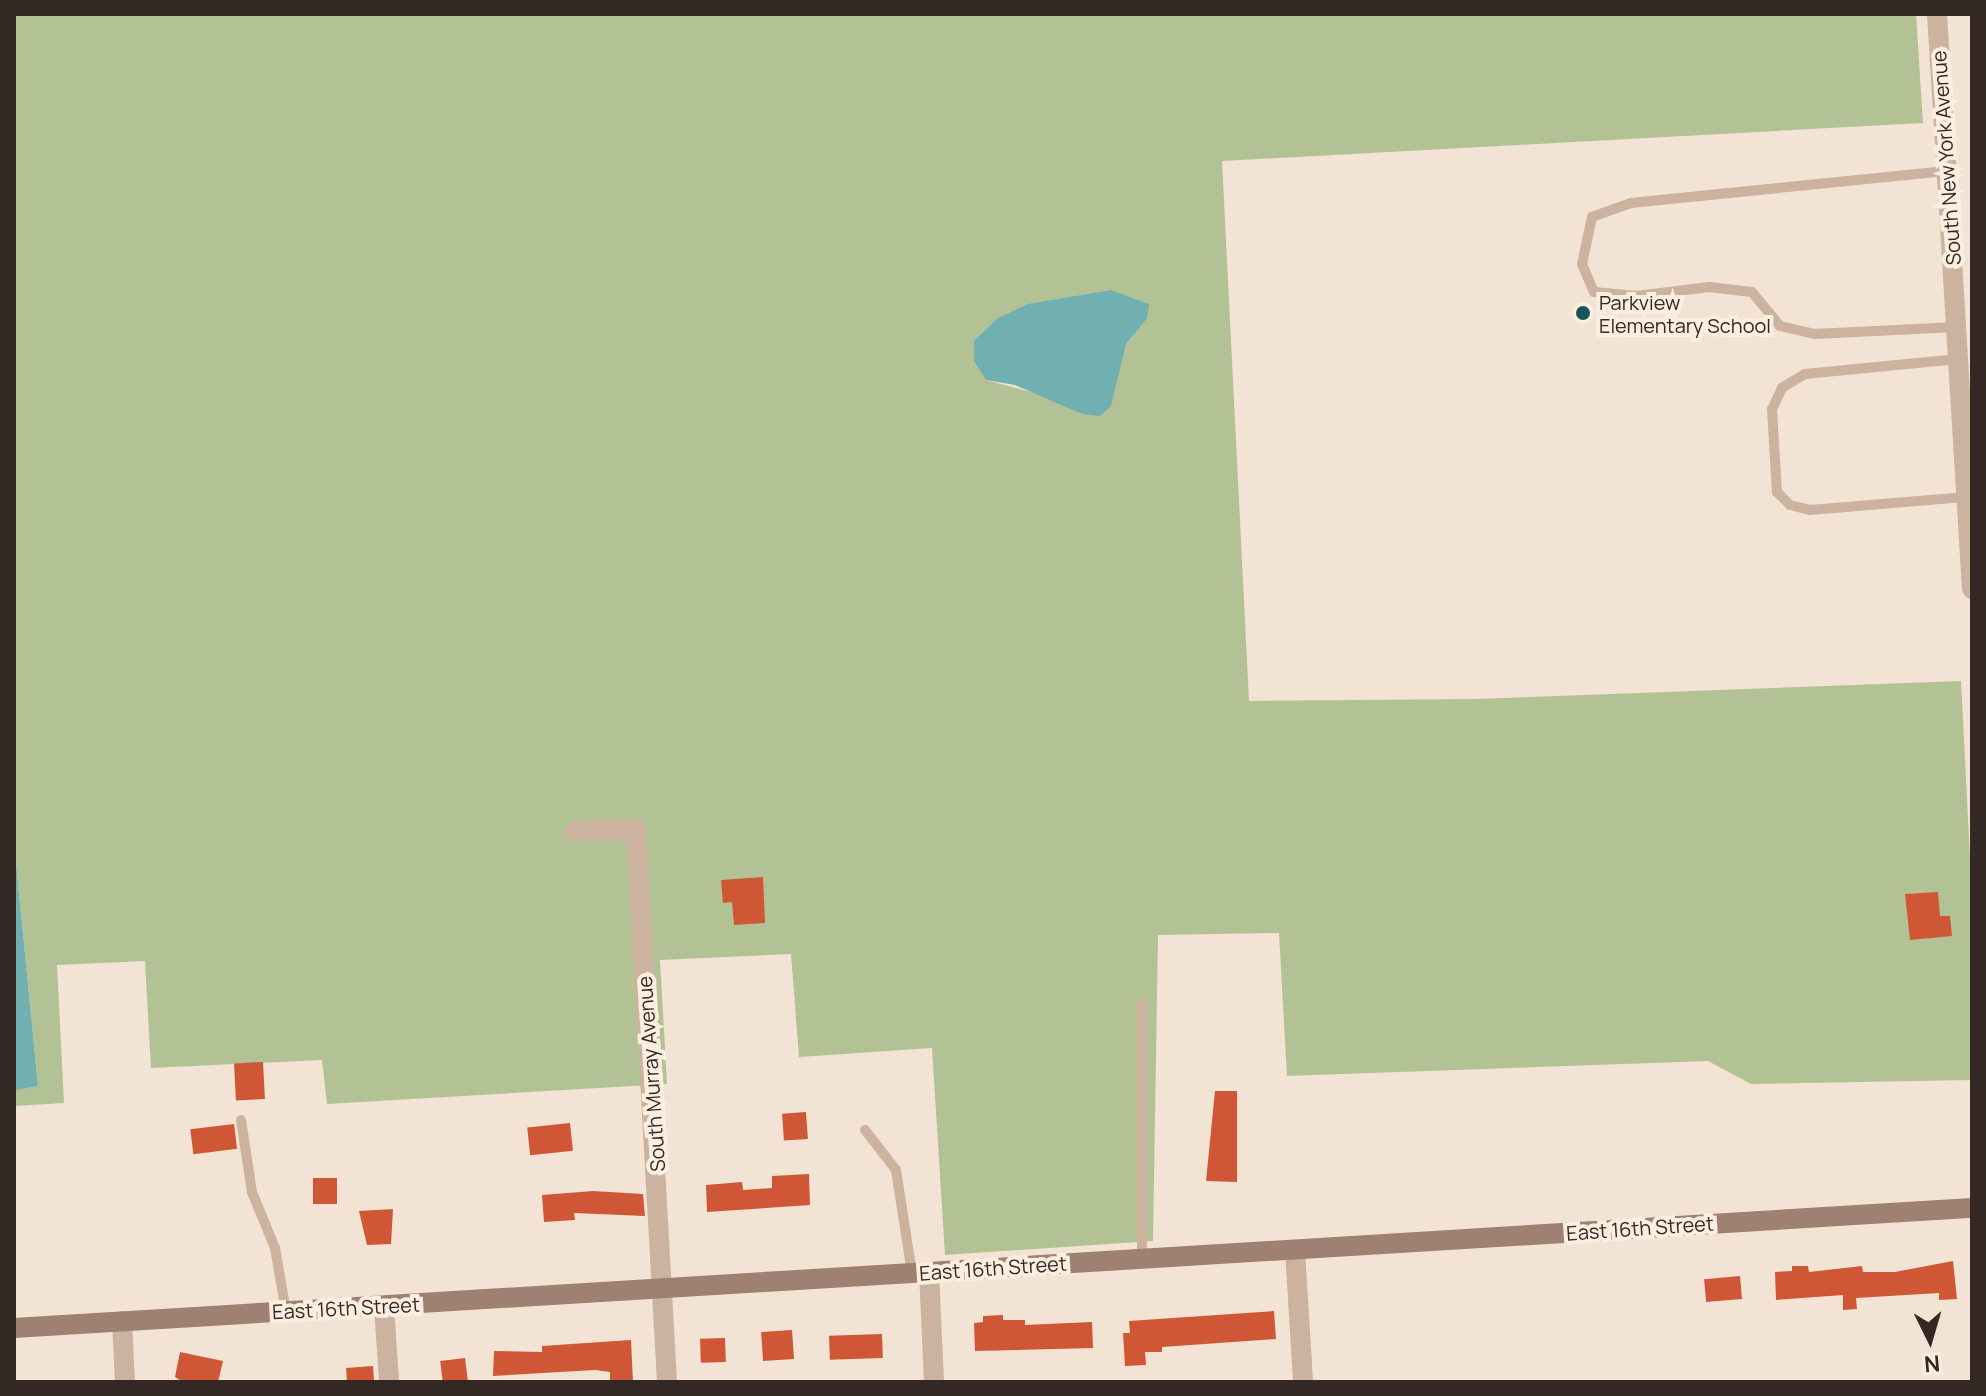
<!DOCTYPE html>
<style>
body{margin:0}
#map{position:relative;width:1986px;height:1396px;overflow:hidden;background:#f2e3d4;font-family:Manrope,sans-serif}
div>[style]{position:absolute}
.green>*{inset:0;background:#b3c294}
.water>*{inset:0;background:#71b0b1}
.building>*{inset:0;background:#d05735;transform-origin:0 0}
.lane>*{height:10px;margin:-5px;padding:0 5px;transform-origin:5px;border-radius:5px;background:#cbb3a0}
.street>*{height:20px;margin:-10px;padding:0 10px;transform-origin:10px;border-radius:10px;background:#cbb3a0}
.secondary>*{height:20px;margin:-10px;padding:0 10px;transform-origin:10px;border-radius:10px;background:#9e8171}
.dots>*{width:22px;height:22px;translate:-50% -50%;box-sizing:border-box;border:4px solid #faeee0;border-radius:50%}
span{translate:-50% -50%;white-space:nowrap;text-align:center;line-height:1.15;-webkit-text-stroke:8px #faeee0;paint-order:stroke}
.street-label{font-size:20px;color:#342824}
.poi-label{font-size:20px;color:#342824}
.left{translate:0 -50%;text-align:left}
.frame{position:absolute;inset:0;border:16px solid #342824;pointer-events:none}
.north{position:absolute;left:1890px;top:1300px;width:80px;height:80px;-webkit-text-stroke:6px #faeee0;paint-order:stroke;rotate:175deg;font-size:22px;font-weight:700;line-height:32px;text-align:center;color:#342824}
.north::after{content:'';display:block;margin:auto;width:28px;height:36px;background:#342824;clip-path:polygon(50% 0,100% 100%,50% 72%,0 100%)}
</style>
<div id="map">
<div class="green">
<i style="clip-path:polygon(evenodd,14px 14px,1916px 14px,1923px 123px,1222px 161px,1249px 701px,1476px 699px,1961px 681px,1972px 897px,1972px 1080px,1751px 1084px,1708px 1061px,1287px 1076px,1279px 933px,1158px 935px,1153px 1241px,945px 1255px,932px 1048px,799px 1057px,791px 954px,660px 960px,667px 1084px,327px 1104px,322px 1060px,151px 1068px,145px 961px,57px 965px,64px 1103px,14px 1106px,14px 1090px,38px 1086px,14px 842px,14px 14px,1147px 319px,1126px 344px,1117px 373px,1082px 414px,1050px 397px,986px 380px,1147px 319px)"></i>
</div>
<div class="water">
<i style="clip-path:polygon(1111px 290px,1149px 304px,1147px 319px,1126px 344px,1111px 406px,1100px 416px,1082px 414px,1015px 385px,986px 380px,974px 361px,974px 341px,998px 318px,1028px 304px)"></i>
<i style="clip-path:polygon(14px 842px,38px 1086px,16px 1090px,14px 1090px)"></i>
</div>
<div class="building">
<i style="clip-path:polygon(763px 877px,765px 923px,734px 925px,732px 902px,723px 903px,721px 880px)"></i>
<i style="clip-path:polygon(1938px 892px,1940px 916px,1950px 916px,1952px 936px,1910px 940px,1905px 894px)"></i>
<i style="left:263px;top:1062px;width:37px;height:29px;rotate:87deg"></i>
<i style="clip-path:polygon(1215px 1091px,1237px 1091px,1237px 1182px,1206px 1181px)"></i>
<i style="left:806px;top:1112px;width:27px;height:24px;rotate:86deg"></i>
<i style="left:570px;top:1123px;width:28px;height:43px;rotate:84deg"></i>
<i style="left:234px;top:1124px;width:25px;height:44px;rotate:83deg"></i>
<i style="clip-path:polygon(809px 1174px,810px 1205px,707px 1212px,706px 1185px,742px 1182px,743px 1190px,772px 1188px,772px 1176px)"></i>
<i style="left:337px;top:1178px;width:26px;height:24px;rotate:90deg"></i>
<i style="clip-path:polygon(593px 1191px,643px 1194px,645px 1216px,574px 1213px,575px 1220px,544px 1222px,542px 1195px)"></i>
<i style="clip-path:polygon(393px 1209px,391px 1244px,367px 1245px,359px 1211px)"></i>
<i style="clip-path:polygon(1953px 1261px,1957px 1299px,1939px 1300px,1939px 1293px,1856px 1298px,1857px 1309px,1843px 1310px,1843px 1295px,1776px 1300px,1775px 1272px,1792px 1271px,1792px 1266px,1808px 1266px,1809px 1272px,1862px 1266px,1863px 1272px,1895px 1272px)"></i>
<i style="left:1740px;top:1276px;width:23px;height:36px;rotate:85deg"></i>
<i style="clip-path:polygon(1274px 1311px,1276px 1339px,1162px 1347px,1162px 1352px,1145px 1352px,1146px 1365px,1125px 1366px,1123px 1333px,1130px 1333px,1129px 1321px)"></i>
<i style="clip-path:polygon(1003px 1315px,1003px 1320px,1025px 1320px,1025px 1325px,1092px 1322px,1093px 1348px,975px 1351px,974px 1323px,983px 1322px,983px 1316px)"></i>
<i style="left:792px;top:1330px;width:29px;height:31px;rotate:86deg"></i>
<i style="left:882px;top:1334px;width:24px;height:53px;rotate:88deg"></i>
<i style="left:725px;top:1338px;width:24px;height:25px;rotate:88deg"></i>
<i style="clip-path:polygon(631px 1340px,633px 1382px,610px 1382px,610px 1372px,595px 1370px,493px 1376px,494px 1351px,542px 1352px,542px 1346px)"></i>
<i style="clip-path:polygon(180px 1352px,223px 1361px,218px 1382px,183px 1382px,175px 1377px)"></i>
<i style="left:465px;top:1358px;width:24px;height:25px;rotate:83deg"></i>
<i style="left:373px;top:1366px;width:16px;height:27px;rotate:86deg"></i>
</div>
<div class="lane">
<i style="left:1946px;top:171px;width:317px;rotate:174.2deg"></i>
<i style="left:1631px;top:203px;width:41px;rotate:160.3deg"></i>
<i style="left:1592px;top:217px;width:48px;rotate:102deg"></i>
<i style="left:1582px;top:264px;width:30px;rotate:67deg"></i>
<i style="left:1594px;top:292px;width:42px;rotate:5.4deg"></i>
<i style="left:1636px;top:296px;width:74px;rotate:-7deg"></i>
<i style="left:1709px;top:287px;width:43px;rotate:6.6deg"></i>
<i style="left:1752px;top:292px;width:44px;rotate:50.5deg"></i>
<i style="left:1780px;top:326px;width:35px;rotate:13deg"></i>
<i style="left:1814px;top:334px;width:142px;rotate:-2.8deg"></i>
<i style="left:1958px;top:359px;width:154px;rotate:174.4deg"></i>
<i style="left:1805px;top:374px;width:27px;rotate:149deg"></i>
<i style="left:1782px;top:388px;width:23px;rotate:115deg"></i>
<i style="left:1772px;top:409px;width:83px;rotate:86.6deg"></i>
<i style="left:1777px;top:492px;width:18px;rotate:45deg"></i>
<i style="left:1790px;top:505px;width:21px;rotate:14deg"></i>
<i style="left:1810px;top:510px;width:157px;rotate:-4.8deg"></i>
<i style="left:241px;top:1120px;width:73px;rotate:81.3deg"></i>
<i style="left:252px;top:1192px;width:61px;rotate:67.7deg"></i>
<i style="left:275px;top:1248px;width:65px;rotate:80.2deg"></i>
<i style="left:865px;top:1130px;width:51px;rotate:52.2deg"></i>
<i style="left:896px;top:1170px;width:104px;rotate:81.2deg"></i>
<i style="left:1142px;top:1259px;width:256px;rotate:-90deg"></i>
</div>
<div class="street">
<i style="left:1937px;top:14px;width:576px;rotate:86.52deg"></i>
<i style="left:574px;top:831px;width:62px;rotate:-1.8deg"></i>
<i style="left:636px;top:829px;width:554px;rotate:86.79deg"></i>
<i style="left:1295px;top:1250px;width:132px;rotate:86.5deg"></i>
<i style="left:929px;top:1272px;width:110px;rotate:87.4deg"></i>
<i style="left:384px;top:1306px;width:76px;rotate:86.2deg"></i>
<i style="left:122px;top:1321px;width:61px;rotate:87.2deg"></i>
</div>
<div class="secondary">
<i style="left:14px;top:1328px;width:1962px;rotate:-3.51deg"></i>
</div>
<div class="dots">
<i style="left:1583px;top:313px;background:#175558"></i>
</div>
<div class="street-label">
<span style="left:1946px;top:158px;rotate:-94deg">South New York Avenue</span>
<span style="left:651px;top:1074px;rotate:-94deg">South Murray Avenue</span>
<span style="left:1640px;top:1228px;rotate:-4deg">East 16th Street</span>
<span style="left:993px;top:1268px;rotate:-4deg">East 16th Street</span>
<span style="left:346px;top:1308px;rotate:-3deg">East 16th Street</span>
</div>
<div class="poi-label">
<span class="left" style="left:1599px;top:314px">Parkview<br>Elementary School</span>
</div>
<div class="frame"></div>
<div class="north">N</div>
</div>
